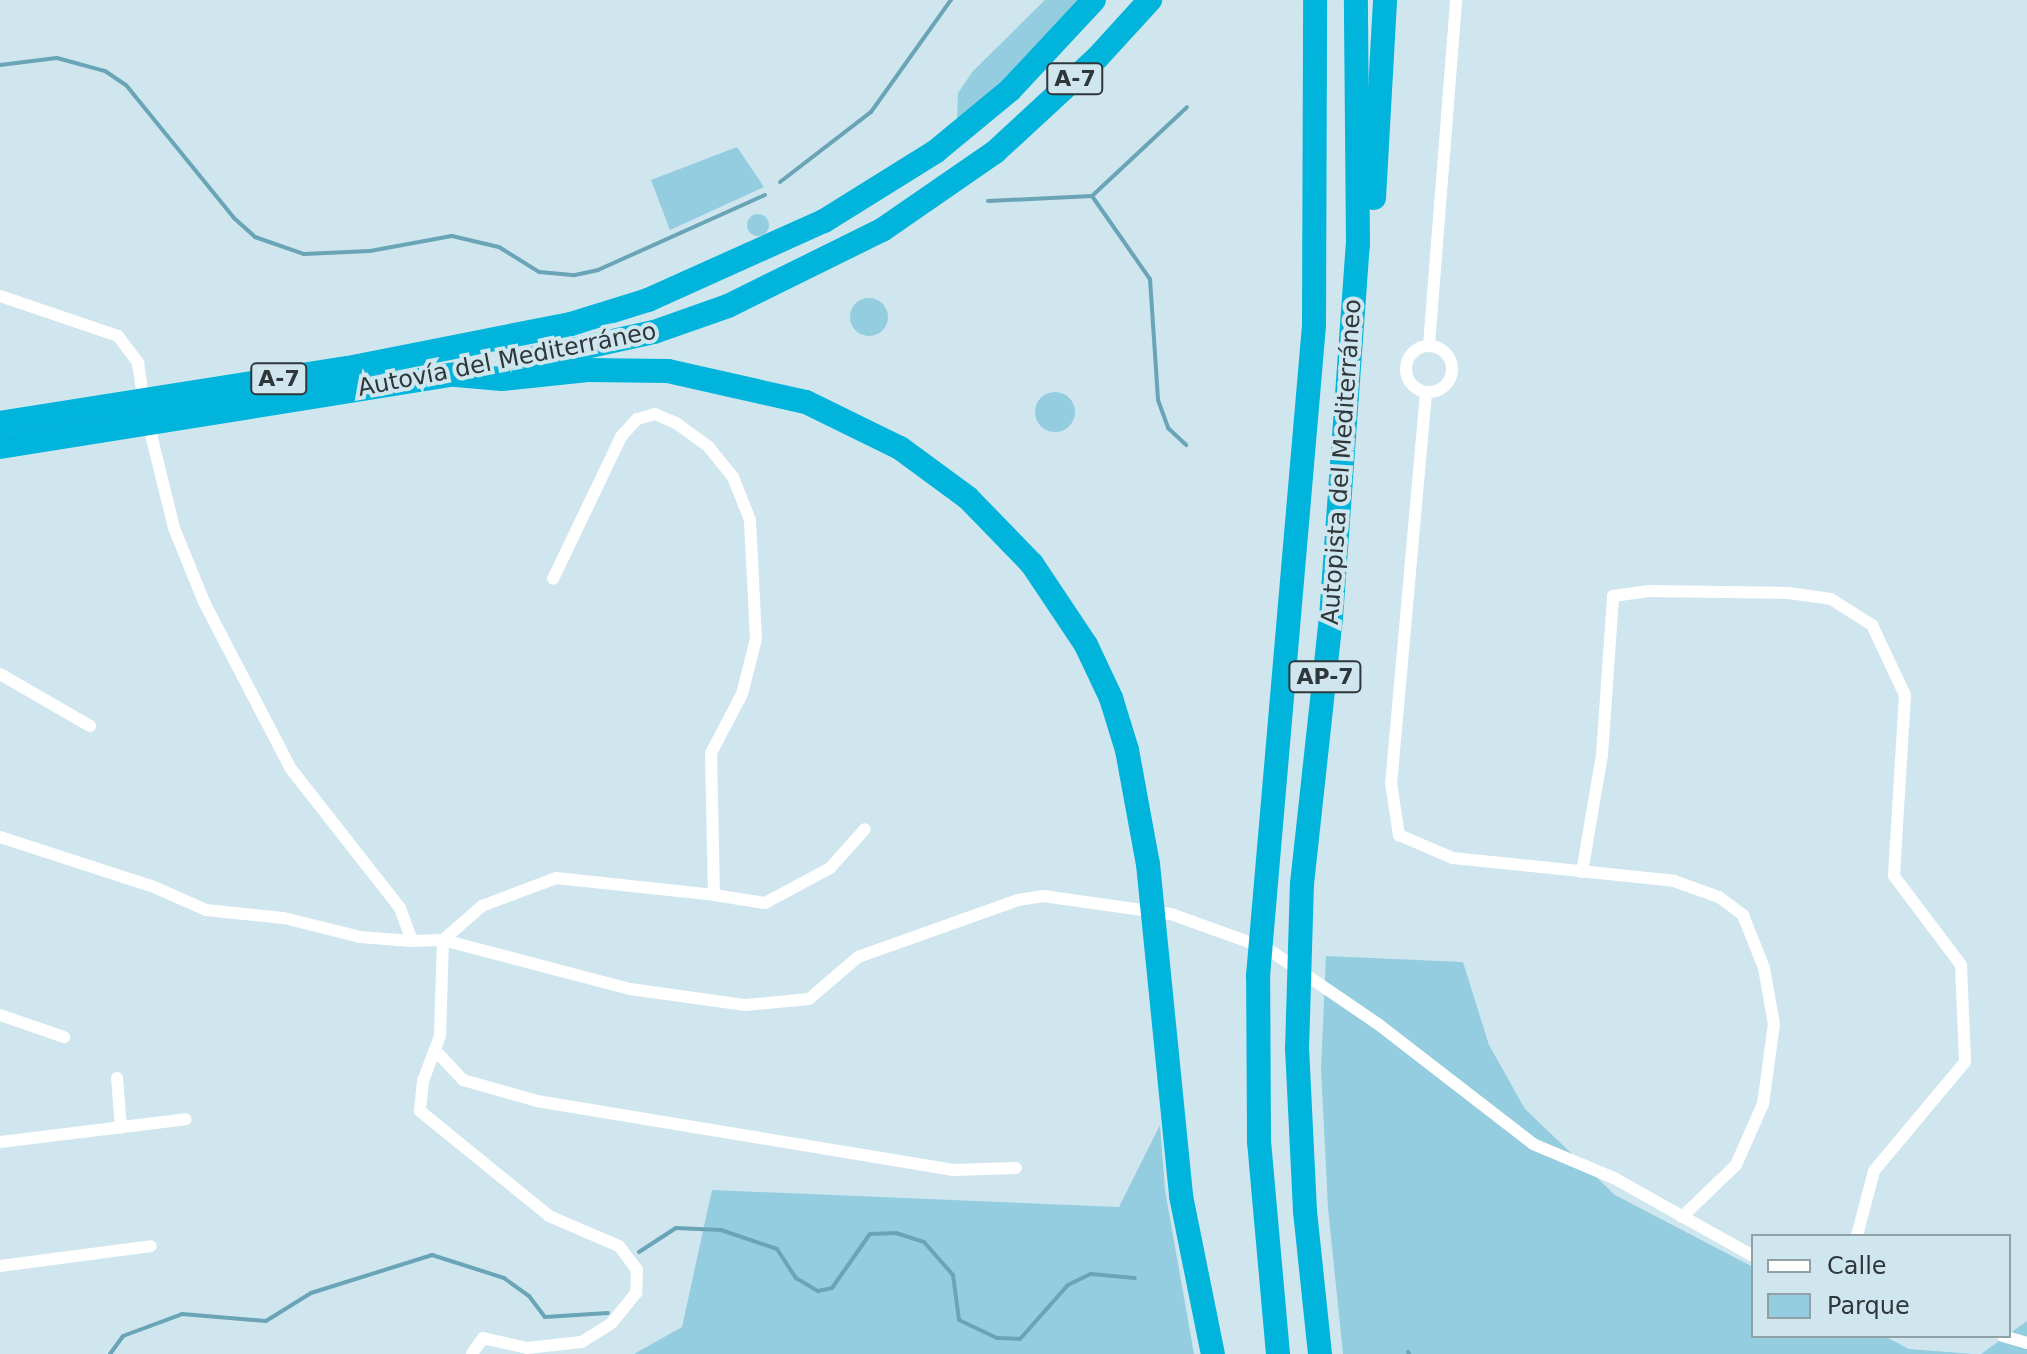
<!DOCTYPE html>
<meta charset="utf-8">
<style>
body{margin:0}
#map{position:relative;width:2027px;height:1354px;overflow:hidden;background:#cfe6ee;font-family:"DejaVu Sans",sans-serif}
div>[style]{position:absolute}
.green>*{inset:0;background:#94cde0}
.round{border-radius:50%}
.stream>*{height:4px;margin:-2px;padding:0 2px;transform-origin:2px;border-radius:2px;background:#6aa4b7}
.street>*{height:12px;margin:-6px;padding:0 6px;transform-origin:6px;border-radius:6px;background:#fff}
.street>.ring{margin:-6px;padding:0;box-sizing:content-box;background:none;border:12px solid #fff;border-radius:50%}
.highway>*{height:24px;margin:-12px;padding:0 12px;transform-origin:12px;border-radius:12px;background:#00b4db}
span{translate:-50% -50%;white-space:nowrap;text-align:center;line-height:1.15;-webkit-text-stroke:8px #cfe6ee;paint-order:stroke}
.shield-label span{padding:2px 6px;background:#cfe6ee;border:2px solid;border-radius:6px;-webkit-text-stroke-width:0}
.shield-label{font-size:22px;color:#2e373a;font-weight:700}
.street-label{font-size:24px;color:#2e373a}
.legend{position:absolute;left:1751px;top:1234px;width:260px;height:104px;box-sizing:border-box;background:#cfe6ee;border:2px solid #8fa0a6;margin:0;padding:10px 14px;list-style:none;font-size:24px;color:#2e373a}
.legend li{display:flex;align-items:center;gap:16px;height:40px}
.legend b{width:40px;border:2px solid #8fa0a6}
</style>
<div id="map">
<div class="green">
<i style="clip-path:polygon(1045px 0,1078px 0,989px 98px,957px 122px,958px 93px,973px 71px)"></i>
<i style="clip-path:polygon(737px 147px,764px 187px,670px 230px,651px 180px)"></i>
<i class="round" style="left:747px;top:214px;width:22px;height:22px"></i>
<i class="round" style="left:850px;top:298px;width:38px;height:38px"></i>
<i class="round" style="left:1035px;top:392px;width:40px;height:40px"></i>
<i style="clip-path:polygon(1326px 956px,1463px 962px,1489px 1045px,1525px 1109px,1615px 1195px,1753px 1267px,1753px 1336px,1884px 1336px,1909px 1349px,1974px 1354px,1343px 1354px,1328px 1208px,1321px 1069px)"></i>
<i style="clip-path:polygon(1160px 1125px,1165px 1190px,1194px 1354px,634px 1354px,682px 1327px,712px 1190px,1119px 1207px)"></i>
<i style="clip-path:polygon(2027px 1321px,2027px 1354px,1981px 1354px,2006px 1336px)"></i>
</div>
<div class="stream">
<i style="left:0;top:65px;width:57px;rotate:-7deg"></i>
<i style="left:57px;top:58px;width:50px;rotate:15.2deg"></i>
<i style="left:105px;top:71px;width:25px;rotate:34deg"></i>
<i style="left:126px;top:85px;width:171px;rotate:50.9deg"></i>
<i style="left:234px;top:218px;width:28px;rotate:42deg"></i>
<i style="left:255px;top:237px;width:52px;rotate:19.1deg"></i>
<i style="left:304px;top:254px;width:66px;rotate:-2.6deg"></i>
<i style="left:370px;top:251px;width:83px;rotate:-10.4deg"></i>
<i style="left:452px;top:236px;width:48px;rotate:13.2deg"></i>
<i style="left:499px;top:247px;width:47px;rotate:32deg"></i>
<i style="left:539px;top:272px;width:36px;rotate:5deg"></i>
<i style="left:575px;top:275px;width:24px;rotate:-12deg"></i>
<i style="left:598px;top:270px;width:183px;rotate:-24.2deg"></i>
<i style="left:780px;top:182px;width:115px;rotate:-37.6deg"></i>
<i style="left:871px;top:112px;width:138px;rotate:-54.5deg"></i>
<i style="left:1092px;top:196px;width:130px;rotate:-43.1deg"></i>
<i style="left:988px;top:201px;width:104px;rotate:-2.8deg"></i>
<i style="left:1092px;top:196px;width:101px;rotate:55.1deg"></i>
<i style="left:1150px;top:279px;width:121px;rotate:86.2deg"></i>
<i style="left:1158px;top:400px;width:30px;rotate:70deg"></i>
<i style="left:1168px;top:428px;width:25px;rotate:43deg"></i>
<i style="left:639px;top:1252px;width:44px;rotate:-33deg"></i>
<i style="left:676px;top:1228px;width:45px;rotate:2.5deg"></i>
<i style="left:721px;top:1230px;width:59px;rotate:18.7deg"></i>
<i style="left:777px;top:1249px;width:35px;rotate:57deg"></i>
<i style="left:796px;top:1278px;width:26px;rotate:31deg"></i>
<i style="left:818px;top:1291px;width:14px;rotate:-12deg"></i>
<i style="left:832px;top:1288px;width:66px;rotate:-54.9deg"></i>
<i style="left:870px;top:1234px;width:26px;rotate:-2deg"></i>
<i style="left:896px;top:1233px;width:29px;rotate:18deg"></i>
<i style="left:924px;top:1242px;width:44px;rotate:48.7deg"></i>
<i style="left:953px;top:1275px;width:45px;rotate:82.4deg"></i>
<i style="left:959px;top:1320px;width:42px;rotate:25.3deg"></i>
<i style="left:997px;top:1338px;width:23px;rotate:2deg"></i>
<i style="left:1020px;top:1339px;width:72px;rotate:-48.4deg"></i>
<i style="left:1068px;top:1285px;width:25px;rotate:-26deg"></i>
<i style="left:1091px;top:1274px;width:44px;rotate:5.2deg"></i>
<i style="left:1408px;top:1352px;width:2px;rotate:63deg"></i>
<i style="left:110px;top:1354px;width:22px;rotate:-54deg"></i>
<i style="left:123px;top:1336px;width:63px;rotate:-20.4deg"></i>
<i style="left:182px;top:1314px;width:84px;rotate:4.8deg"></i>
<i style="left:266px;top:1321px;width:53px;rotate:-31.9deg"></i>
<i style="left:311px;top:1293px;width:127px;rotate:-17.4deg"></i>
<i style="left:432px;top:1255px;width:76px;rotate:17.7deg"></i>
<i style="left:504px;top:1278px;width:31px;rotate:36deg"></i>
<i style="left:529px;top:1296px;width:26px;rotate:53deg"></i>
<i style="left:545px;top:1317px;width:63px;rotate:-3.6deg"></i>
</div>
<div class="street">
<i style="left:0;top:296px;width:125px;rotate:18.7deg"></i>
<i style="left:118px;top:336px;width:34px;rotate:53deg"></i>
<i style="left:138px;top:363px;width:41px;rotate:81.7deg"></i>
<i style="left:1429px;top:345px;width:346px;rotate:-85.5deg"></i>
<i class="ring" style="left:1406px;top:346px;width:34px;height:34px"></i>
<i style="left:1426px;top:393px;width:392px;rotate:95.1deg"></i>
<i style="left:1391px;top:783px;width:53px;rotate:81.3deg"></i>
<i style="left:1399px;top:835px;width:59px;rotate:23.1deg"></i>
<i style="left:1453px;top:858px;width:222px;rotate:5.9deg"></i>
<i style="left:1674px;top:881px;width:48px;rotate:19.6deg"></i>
<i style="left:1719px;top:897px;width:30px;rotate:37deg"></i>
<i style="left:1743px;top:915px;width:57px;rotate:68.4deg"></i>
<i style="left:1764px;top:968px;width:57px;rotate:79.9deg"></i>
<i style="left:1774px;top:1024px;width:81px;rotate:97.8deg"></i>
<i style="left:1763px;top:1104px;width:67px;rotate:113.9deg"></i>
<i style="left:1736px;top:1165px;width:75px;rotate:136.1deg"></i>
<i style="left:148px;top:422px;width:109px;rotate:76.2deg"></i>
<i style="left:174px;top:528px;width:80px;rotate:67.9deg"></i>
<i style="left:204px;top:602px;width:188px;rotate:62.5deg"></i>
<i style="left:291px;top:769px;width:177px;rotate:51.9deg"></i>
<i style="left:400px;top:908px;width:35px;rotate:70deg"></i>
<i style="left:0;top:674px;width:104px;rotate:30deg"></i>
<i style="left:0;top:837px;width:162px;rotate:18deg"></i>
<i style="left:154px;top:887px;width:57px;rotate:23.9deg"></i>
<i style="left:206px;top:910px;width:78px;rotate:5.9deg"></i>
<i style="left:284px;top:918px;width:78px;rotate:14deg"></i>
<i style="left:360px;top:937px;width:52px;rotate:4.4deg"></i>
<i style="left:412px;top:941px;width:31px;rotate:-2deg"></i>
<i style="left:443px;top:940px;width:52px;rotate:-41.1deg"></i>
<i style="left:482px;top:906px;width:79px;rotate:-20.7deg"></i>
<i style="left:556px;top:878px;width:159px;rotate:6.1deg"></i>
<i style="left:714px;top:895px;width:142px;rotate:-91.2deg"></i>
<i style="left:711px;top:753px;width:67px;rotate:-62.3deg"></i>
<i style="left:742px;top:694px;width:57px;rotate:-75.7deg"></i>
<i style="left:756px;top:639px;width:119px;rotate:-92.9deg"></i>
<i style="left:750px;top:520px;width:46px;rotate:-111.6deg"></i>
<i style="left:733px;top:477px;width:38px;rotate:-129deg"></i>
<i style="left:709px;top:447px;width:41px;rotate:-144deg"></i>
<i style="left:676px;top:423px;width:23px;rotate:-157deg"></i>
<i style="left:655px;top:414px;width:19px;rotate:164deg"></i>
<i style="left:637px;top:419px;width:24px;rotate:132deg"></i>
<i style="left:621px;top:437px;width:157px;rotate:115.6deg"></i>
<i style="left:1582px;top:872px;width:119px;rotate:-80.3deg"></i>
<i style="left:1602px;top:755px;width:159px;rotate:-86deg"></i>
<i style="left:1613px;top:596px;width:36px;rotate:-8deg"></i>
<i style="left:1649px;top:591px;width:140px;rotate:0.8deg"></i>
<i style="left:1789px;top:593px;width:42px;rotate:8.1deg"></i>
<i style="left:1831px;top:599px;width:49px;rotate:32.4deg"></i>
<i style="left:1872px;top:625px;width:77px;rotate:64.8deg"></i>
<i style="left:1905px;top:695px;width:181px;rotate:93.5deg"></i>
<i style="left:1894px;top:876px;width:111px;rotate:53deg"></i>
<i style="left:1961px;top:965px;width:97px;rotate:87.6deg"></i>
<i style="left:1965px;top:1062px;width:142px;rotate:129.9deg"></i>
<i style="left:1874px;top:1171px;width:67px;rotate:104.7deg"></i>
<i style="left:714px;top:895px;width:52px;rotate:8.9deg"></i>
<i style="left:765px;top:903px;width:74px;rotate:-28.3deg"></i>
<i style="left:830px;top:868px;width:52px;rotate:-48.1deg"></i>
<i style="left:443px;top:940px;width:193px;rotate:14.7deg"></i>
<i style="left:630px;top:989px;width:117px;rotate:7.9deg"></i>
<i style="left:746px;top:1005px;width:63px;rotate:-5.4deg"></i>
<i style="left:809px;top:999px;width:65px;rotate:-40.6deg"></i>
<i style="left:858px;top:957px;width:170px;rotate:-19.6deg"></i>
<i style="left:1018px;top:900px;width:25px;rotate:-9deg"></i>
<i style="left:1043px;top:896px;width:129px;rotate:8deg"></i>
<i style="left:1171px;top:914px;width:103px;rotate:19.8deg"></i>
<i style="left:1268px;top:949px;width:133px;rotate:34.3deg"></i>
<i style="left:1378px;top:1024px;width:196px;rotate:37.7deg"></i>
<i style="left:1533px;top:1144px;width:88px;rotate:22.8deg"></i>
<i style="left:1614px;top:1178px;width:159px;rotate:29.3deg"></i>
<i style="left:443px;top:940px;width:96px;rotate:91.8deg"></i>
<i style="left:440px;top:1036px;width:48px;rotate:110.7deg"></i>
<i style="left:423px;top:1081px;width:30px;rotate:96deg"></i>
<i style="left:420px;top:1111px;width:166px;rotate:39.1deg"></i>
<i style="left:549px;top:1216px;width:76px;rotate:23.2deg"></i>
<i style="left:619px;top:1246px;width:30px;rotate:53deg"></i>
<i style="left:637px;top:1270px;width:23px;rotate:92deg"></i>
<i style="left:636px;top:1293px;width:38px;rotate:129deg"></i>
<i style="left:612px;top:1323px;width:36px;rotate:148deg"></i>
<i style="left:581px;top:1342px;width:54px;rotate:173.7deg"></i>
<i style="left:527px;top:1348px;width:45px;rotate:-167.2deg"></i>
<i style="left:483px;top:1338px;width:19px;rotate:125deg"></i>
<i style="left:0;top:1015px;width:68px;rotate:19deg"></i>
<i style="left:435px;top:1050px;width:41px;rotate:47deg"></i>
<i style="left:463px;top:1080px;width:77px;rotate:15.8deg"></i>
<i style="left:537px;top:1101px;width:421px;rotate:9.4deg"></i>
<i style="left:952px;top:1170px;width:64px;rotate:-1.8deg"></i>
<i style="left:117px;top:1078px;width:50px;rotate:85.4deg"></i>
<i style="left:0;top:1142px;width:187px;rotate:-7deg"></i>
<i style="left:0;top:1266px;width:152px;rotate:-7.5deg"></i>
<i style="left:2003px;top:1336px;width:25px;rotate:16deg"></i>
</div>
<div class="highway">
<i style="left:1374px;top:198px;width:198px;rotate:-86.8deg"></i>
<i style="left:513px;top:363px;width:144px;rotate:-12.4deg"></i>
<i style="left:654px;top:332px;width:78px;rotate:-19.4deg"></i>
<i style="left:728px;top:306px;width:172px;rotate:-26.3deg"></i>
<i style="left:882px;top:230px;width:137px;rotate:-34.6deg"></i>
<i style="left:995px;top:152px;width:139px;rotate:-42.7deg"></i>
<i style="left:1097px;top:58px;width:79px;rotate:-47.6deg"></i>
<i style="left:456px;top:375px;width:46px;rotate:5deg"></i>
<i style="left:502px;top:379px;width:86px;rotate:-6deg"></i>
<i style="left:588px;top:370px;width:80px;rotate:0.7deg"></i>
<i style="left:668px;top:371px;width:141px;rotate:12.7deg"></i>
<i style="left:806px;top:402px;width:105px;rotate:26.1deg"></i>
<i style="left:900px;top:448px;width:84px;rotate:36.3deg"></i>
<i style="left:968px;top:498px;width:92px;rotate:45.9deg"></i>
<i style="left:1032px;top:564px;width:97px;rotate:56.3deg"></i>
<i style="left:1086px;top:645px;width:59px;rotate:64.7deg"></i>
<i style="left:1111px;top:698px;width:54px;rotate:72.9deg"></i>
<i style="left:1127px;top:750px;width:116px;rotate:79.6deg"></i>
<i style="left:1148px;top:864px;width:334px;rotate:84.3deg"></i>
<i style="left:1181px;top:1196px;width:161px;rotate:78.6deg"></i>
<i style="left:0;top:423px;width:352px;rotate:-9deg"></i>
<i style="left:348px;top:368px;width:227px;rotate:-11.2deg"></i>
<i style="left:571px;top:324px;width:81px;rotate:-17.3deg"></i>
<i style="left:648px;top:300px;width:193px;rotate:-24.2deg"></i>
<i style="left:824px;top:221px;width:131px;rotate:-31.9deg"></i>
<i style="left:935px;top:152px;width:97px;rotate:-39.6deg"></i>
<i style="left:1010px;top:90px;width:123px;rotate:-47deg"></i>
<i style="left:0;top:447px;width:475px;rotate:-9.1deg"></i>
<i style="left:1278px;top:1354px;width:213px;rotate:-95.1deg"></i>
<i style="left:1259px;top:1142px;width:166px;rotate:-90.3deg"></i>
<i style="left:1258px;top:976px;width:653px;rotate:-85.08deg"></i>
<i style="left:1314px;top:325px;width:325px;rotate:-89.8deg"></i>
<i style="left:1320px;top:1354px;width:144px;rotate:-96deg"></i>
<i style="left:1305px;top:1211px;width:161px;rotate:-92.8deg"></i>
<i style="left:1297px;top:1050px;width:166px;rotate:-88.3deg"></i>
<i style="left:1302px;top:884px;width:268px;rotate:-83.8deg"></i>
<i style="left:1331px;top:618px;width:374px;rotate:-85.9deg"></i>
<i style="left:1358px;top:245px;width:245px;rotate:-90.5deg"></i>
</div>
<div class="shield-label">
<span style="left:1075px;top:79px">A-7</span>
<span style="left:279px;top:379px">A-7</span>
<span style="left:1325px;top:677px">AP-7</span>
</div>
<div class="street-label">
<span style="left:507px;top:360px;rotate:-11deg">Autovía del Mediterráneo</span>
<span style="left:1342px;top:462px;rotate:-86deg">Autopista del Mediterráneo</span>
</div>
<ul class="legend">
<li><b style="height:10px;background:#fff"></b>Calle</li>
<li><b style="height:22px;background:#94cde0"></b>Parque</li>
</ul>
</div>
